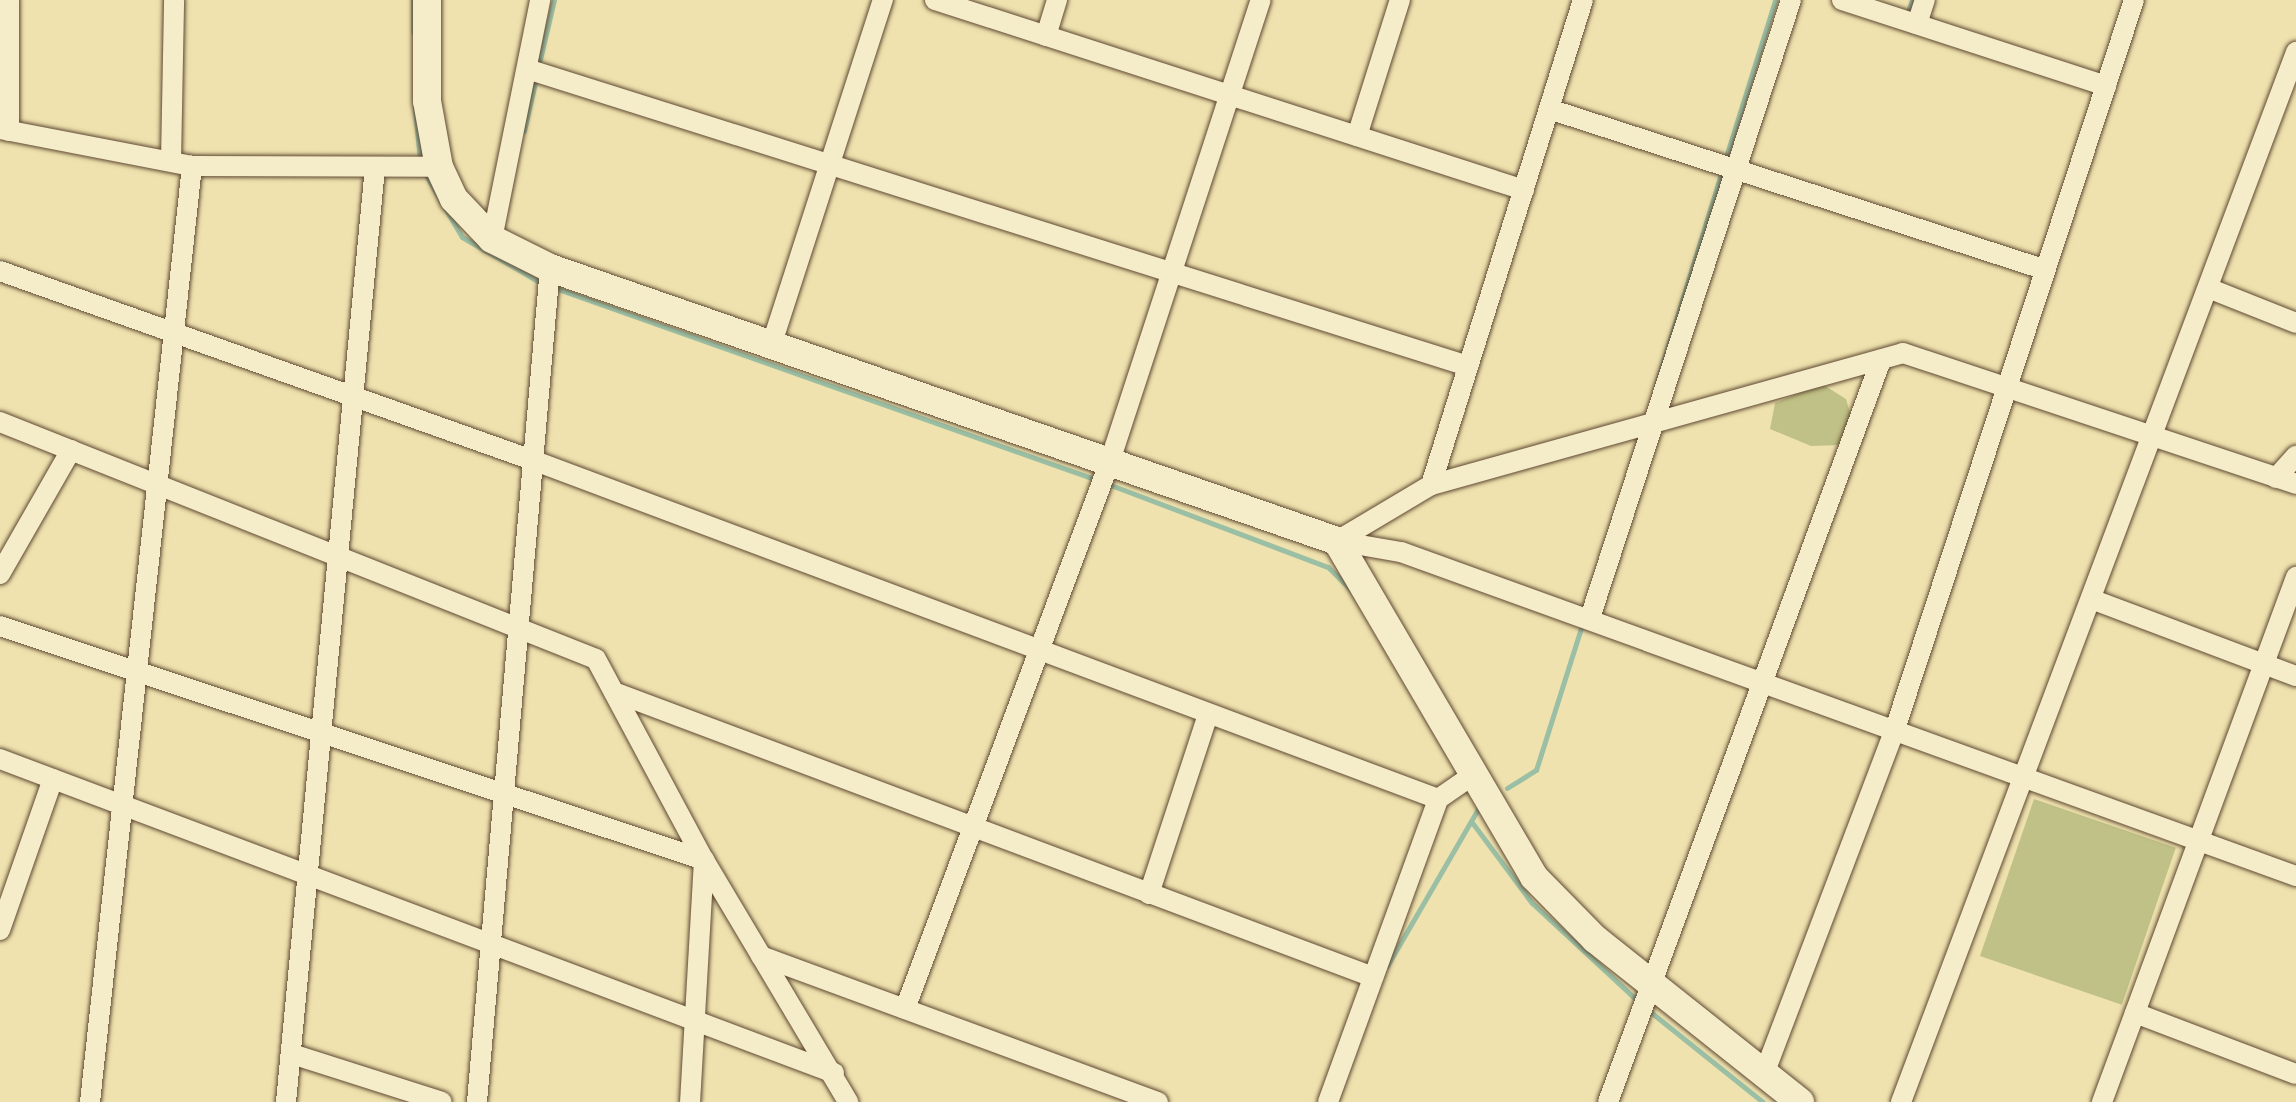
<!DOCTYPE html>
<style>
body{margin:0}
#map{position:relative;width:2296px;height:1102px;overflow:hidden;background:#efe2ae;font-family:"IM FELL Double Pica",serif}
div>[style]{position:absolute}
.green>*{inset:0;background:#c0c186;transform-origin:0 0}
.stream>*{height:5px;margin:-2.5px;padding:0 2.5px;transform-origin:2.5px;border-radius:2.5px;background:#9bbfa4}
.roads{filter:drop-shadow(0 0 2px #5e4832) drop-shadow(0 0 2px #5e4832)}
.street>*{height:20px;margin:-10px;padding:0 10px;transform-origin:10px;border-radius:10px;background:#f5ecca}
.secondary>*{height:28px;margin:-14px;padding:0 14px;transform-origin:14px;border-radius:14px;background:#f5ecca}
span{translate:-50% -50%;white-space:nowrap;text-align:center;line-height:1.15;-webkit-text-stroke:10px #f5ecca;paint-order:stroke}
</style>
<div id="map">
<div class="green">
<i style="clip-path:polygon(1822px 384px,1846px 399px,1852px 420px,1840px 445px,1811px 446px,1770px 429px,1775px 403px)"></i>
<i style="left:2034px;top:799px;width:150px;height:166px;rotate:19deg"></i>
</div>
<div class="stream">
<i style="left:413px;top:0;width:32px;rotate:90deg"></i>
<i style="left:1907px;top:14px;width:15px;rotate:-70deg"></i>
<i style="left:538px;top:68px;width:70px;rotate:-76.8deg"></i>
<i style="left:415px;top:108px;width:53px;rotate:84.6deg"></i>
<i style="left:524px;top:131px;width:54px;rotate:-77.2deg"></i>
<i style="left:1725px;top:160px;width:168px;rotate:-72.6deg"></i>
<i style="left:424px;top:172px;width:75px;rotate:59.7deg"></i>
<i style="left:462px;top:237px;width:91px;rotate:30.2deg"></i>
<i style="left:552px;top:287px;width:578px;rotate:19.5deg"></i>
<i style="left:1656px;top:385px;width:224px;rotate:-72.9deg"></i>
<i style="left:1108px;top:484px;width:235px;rotate:20.7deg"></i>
<i style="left:1328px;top:567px;width:34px;rotate:45deg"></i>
<i style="left:1507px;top:788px;width:34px;rotate:-32deg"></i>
<i style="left:1536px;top:770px;width:152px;rotate:-72.4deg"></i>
<i style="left:1471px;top:821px;width:102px;rotate:53.4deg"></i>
<i style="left:1532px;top:903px;width:147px;rotate:42.8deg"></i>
<i style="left:1387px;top:966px;width:184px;rotate:-59.9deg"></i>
<i style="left:1648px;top:1010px;width:147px;rotate:38.7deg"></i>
</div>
<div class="roads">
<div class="street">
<i style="left:9px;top:0;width:131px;rotate:90deg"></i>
<i style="left:935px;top:0;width:619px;rotate:17.88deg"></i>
<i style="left:1842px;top:0;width:278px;rotate:18deg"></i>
<i style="left:1917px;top:24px;width:25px;rotate:-72deg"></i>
<i style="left:1046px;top:36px;width:38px;rotate:-73deg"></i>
<i style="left:527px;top:69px;width:987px;rotate:17.52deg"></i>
<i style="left:1549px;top:109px;width:522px;rotate:17.95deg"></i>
<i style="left:0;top:129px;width:196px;rotate:10.9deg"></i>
<i style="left:192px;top:166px;width:247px;rotate:0.2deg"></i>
<i style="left:1357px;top:136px;width:143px;rotate:-72.5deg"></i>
<i style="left:171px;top:161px;width:161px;rotate:-88.9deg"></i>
<i style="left:492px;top:239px;width:244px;rotate:-78.6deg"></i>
<i style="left:0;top:271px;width:568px;rotate:19.55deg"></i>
<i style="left:535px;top:461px;width:964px;rotate:20.52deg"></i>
<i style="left:2208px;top:288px;width:95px;rotate:21.7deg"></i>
<i style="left:772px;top:343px;width:361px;rotate:-72.1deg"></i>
<i style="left:0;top:422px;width:641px;rotate:21.69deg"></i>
<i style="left:596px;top:659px;width:228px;rotate:61.8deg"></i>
<i style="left:704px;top:860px;width:282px;rotate:59.2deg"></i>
<i style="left:2276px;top:478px;width:30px;rotate:-48deg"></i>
<i style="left:1431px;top:485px;width:508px;rotate:-72.6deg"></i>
<i style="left:1337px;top:541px;width:65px;rotate:9.8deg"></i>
<i style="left:1401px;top:552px;width:952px;rotate:19.9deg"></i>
<i style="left:1337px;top:541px;width:109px;rotate:-30.8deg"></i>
<i style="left:1431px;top:485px;width:490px;rotate:-15.6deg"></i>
<i style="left:1903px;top:353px;width:414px;rotate:18.4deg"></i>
<i style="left:0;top:574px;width:143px;rotate:-60.2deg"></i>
<i style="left:2091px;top:599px;width:219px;rotate:20.6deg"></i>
<i style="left:1590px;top:618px;width:650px;rotate:-71.98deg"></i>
<i style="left:0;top:626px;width:742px;rotate:18.39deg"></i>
<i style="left:704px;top:860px;width:242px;rotate:93.3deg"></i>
<i style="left:614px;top:692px;width:811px;rotate:20.58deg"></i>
<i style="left:0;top:759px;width:891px;rotate:20.63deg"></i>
<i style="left:1149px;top:894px;width:188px;rotate:-71.8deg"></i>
<i style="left:0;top:930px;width:160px;rotate:-70.7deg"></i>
<i style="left:761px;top:956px;width:423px;rotate:20.2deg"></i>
<i style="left:905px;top:1009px;width:585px;rotate:-69.49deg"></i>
<i style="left:1110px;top:461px;width:485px;rotate:-71.9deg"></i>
<i style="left:2135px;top:1013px;width:172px;rotate:20.8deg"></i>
<i style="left:292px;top:1054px;width:157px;rotate:17.7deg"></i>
<i style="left:1764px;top:1074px;width:372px;rotate:-69.2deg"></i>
<i style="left:1896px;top:726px;width:764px;rotate:-71.85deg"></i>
<i style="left:90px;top:1102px;width:942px;rotate:-83.78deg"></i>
<i style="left:286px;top:1102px;width:939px;rotate:-84.56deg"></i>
<i style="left:477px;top:1102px;width:837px;rotate:-85deg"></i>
<i style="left:1328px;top:1102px;width:322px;rotate:-70deg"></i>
<i style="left:1438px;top:799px;width:42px;rotate:-34.4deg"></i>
<i style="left:1608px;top:1102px;width:791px;rotate:-69.8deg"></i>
<i style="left:1901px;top:1102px;width:1122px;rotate:-69.38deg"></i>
<i style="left:2102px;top:1102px;width:560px;rotate:-69.72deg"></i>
</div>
<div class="secondary">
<i style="left:427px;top:0;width:101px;rotate:90deg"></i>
<i style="left:427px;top:101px;width:67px;rotate:79.7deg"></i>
<i style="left:439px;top:167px;width:35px;rotate:65deg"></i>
<i style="left:454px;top:199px;width:55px;rotate:46.5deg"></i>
<i style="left:492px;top:239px;width:65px;rotate:26.6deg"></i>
<i style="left:550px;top:268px;width:833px;rotate:19.13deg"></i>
<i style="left:1337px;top:541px;width:389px;rotate:59.6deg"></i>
<i style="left:1534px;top:877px;width:87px;rotate:45.5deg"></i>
<i style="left:1595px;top:939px;width:262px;rotate:38.5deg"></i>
</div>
</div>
</div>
